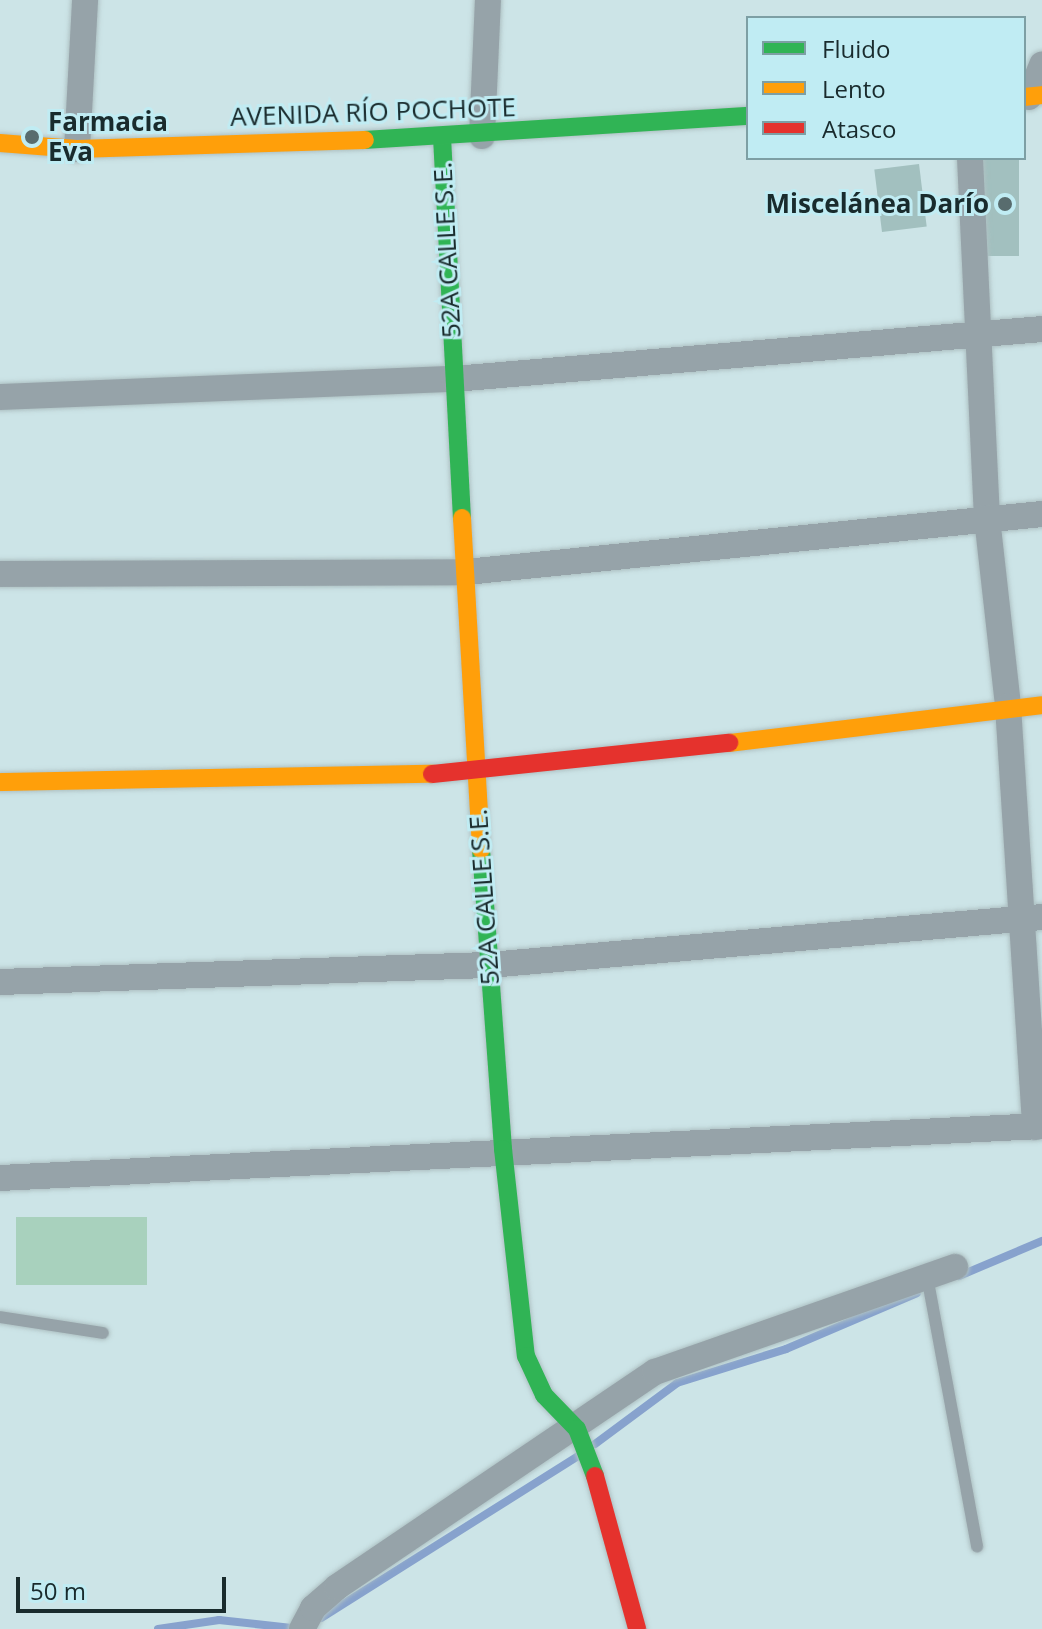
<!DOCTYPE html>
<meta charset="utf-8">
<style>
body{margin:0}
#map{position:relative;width:1042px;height:1629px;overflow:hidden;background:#cce4e7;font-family:"Open Sans",sans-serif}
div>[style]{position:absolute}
.green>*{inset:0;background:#a8d1bd;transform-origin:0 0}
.stream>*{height:8px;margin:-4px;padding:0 4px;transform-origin:4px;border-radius:4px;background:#87a2cd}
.building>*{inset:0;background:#a2c0bf;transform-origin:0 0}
.roads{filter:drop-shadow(0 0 2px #aec1c3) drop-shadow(0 0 2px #aec1c3)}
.lane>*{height:12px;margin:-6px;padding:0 6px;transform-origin:6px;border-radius:6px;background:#96a3a9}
.street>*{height:26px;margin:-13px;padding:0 13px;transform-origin:13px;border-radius:13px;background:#96a3a9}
.fast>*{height:18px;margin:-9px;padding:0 9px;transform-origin:9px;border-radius:9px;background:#30b455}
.slow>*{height:18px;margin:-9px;padding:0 9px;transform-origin:9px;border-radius:9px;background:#ff9f0a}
.jam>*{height:18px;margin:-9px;padding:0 9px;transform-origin:9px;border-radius:9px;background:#e5322d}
.dots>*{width:22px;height:22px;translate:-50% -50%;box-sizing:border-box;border:4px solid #c0ecf3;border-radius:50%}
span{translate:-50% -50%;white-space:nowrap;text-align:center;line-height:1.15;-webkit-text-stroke:6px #c0ecf3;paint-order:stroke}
.street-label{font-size:26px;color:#192b2d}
.poi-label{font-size:26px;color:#192b2d;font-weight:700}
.left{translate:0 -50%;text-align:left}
.right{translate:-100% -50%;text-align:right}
.legend{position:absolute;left:746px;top:16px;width:280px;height:144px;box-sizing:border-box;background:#c0ecf3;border:2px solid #7d9fa4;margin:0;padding:10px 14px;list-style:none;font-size:24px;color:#192b2d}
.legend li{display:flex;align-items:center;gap:16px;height:40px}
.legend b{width:40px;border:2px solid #7d9fa4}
.scale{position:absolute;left:16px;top:1577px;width:210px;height:36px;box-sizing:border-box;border:4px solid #192b2d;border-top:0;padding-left:10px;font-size:24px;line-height:28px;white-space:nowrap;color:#192b2d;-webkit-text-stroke:6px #c0ecf3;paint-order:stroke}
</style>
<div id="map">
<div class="green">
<i style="left:16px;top:1217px;width:131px;height:68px"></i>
</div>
<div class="stream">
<i style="left:959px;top:1276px;width:90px;rotate:-22.9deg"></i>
<i style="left:595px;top:1444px;width:102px;rotate:-36.6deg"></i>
<i style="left:677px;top:1383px;width:114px;rotate:-17.3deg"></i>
<i style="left:786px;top:1349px;width:142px;rotate:-23.1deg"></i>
<i style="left:321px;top:1618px;width:307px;rotate:-32.2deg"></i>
<i style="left:158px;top:1629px;width:62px;rotate:-8.4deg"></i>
<i style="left:219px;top:1620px;width:73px;rotate:6.3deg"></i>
</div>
<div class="building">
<i style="left:980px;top:158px;width:39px;height:98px"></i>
<i style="left:919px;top:164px;width:63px;height:45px;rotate:83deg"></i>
</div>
<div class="roads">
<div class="lane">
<i style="left:927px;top:1276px;width:275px;rotate:79.5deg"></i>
<i style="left:0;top:1317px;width:104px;rotate:8.8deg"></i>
</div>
<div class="street">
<i style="left:1029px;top:97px;width:35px;rotate:-68deg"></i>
<i style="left:482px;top:136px;width:136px;rotate:-87.5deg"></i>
<i style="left:77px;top:149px;width:149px;rotate:-86.9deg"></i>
<i style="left:970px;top:158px;width:360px;rotate:87.3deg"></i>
<i style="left:987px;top:518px;width:189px;rotate:83.6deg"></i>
<i style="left:1008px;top:706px;width:422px;rotate:86.3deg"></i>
<i style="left:0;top:397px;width:454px;rotate:-2.3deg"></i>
<i style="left:454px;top:379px;width:590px;rotate:-4.86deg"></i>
<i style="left:0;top:574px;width:466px;rotate:-0.2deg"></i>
<i style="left:466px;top:572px;width:579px;rotate:-5.75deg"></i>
<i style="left:0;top:982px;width:489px;rotate:-2deg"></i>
<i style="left:489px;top:965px;width:555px;rotate:-4.96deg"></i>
<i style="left:0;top:1178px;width:1043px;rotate:-2.86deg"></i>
<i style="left:302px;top:1629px;width:24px;rotate:-62deg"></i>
<i style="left:313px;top:1608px;width:32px;rotate:-41deg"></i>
<i style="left:337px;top:1587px;width:384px;rotate:-34.1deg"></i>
<i style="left:655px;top:1372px;width:318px;rotate:-19.3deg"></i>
</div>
<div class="fast">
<i style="left:442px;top:137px;width:382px;rotate:87deg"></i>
<i style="left:365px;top:140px;width:384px;rotate:-3.6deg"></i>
<i style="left:481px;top:849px;width:301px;rotate:85.8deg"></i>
<i style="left:503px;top:1149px;width:208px;rotate:83.7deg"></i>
<i style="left:526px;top:1356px;width:43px;rotate:65.2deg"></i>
<i style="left:544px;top:1395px;width:47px;rotate:45.9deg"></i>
<i style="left:577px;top:1429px;width:50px;rotate:69deg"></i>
</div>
<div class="slow">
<i style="left:1024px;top:97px;width:18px;rotate:-6deg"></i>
<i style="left:0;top:143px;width:77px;rotate:4.5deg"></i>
<i style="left:77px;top:149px;width:288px;rotate:-1.8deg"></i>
<i style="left:462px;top:518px;width:332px;rotate:86.7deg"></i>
<i style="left:729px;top:743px;width:315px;rotate:-6.9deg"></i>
<i style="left:0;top:782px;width:432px;rotate:-1.1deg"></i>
</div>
<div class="jam">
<i style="left:432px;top:774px;width:299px;rotate:-6deg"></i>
<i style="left:595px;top:1476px;width:159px;rotate:74.6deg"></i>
</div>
</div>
<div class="dots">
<i style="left:32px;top:137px;background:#586c6e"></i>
<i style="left:1005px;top:204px;background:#586c6e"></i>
</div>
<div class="street-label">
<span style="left:373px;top:112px;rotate:-2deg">AVENIDA RÍO POCHOTE</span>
<span style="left:447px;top:250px;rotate:-93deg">52A CALLE S.E.</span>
<span style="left:484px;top:897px;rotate:-94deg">52A CALLE S.E.</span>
</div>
<div class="poi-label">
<span class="left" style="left:48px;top:137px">Farmacia<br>Eva</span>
<span class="right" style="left:989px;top:204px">Miscelánea Darío</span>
</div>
<ul class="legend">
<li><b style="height:10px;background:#30b455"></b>Fluido</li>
<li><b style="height:10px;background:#ff9f0a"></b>Lento</li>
<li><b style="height:10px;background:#e5322d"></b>Atasco</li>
</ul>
<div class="scale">50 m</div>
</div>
